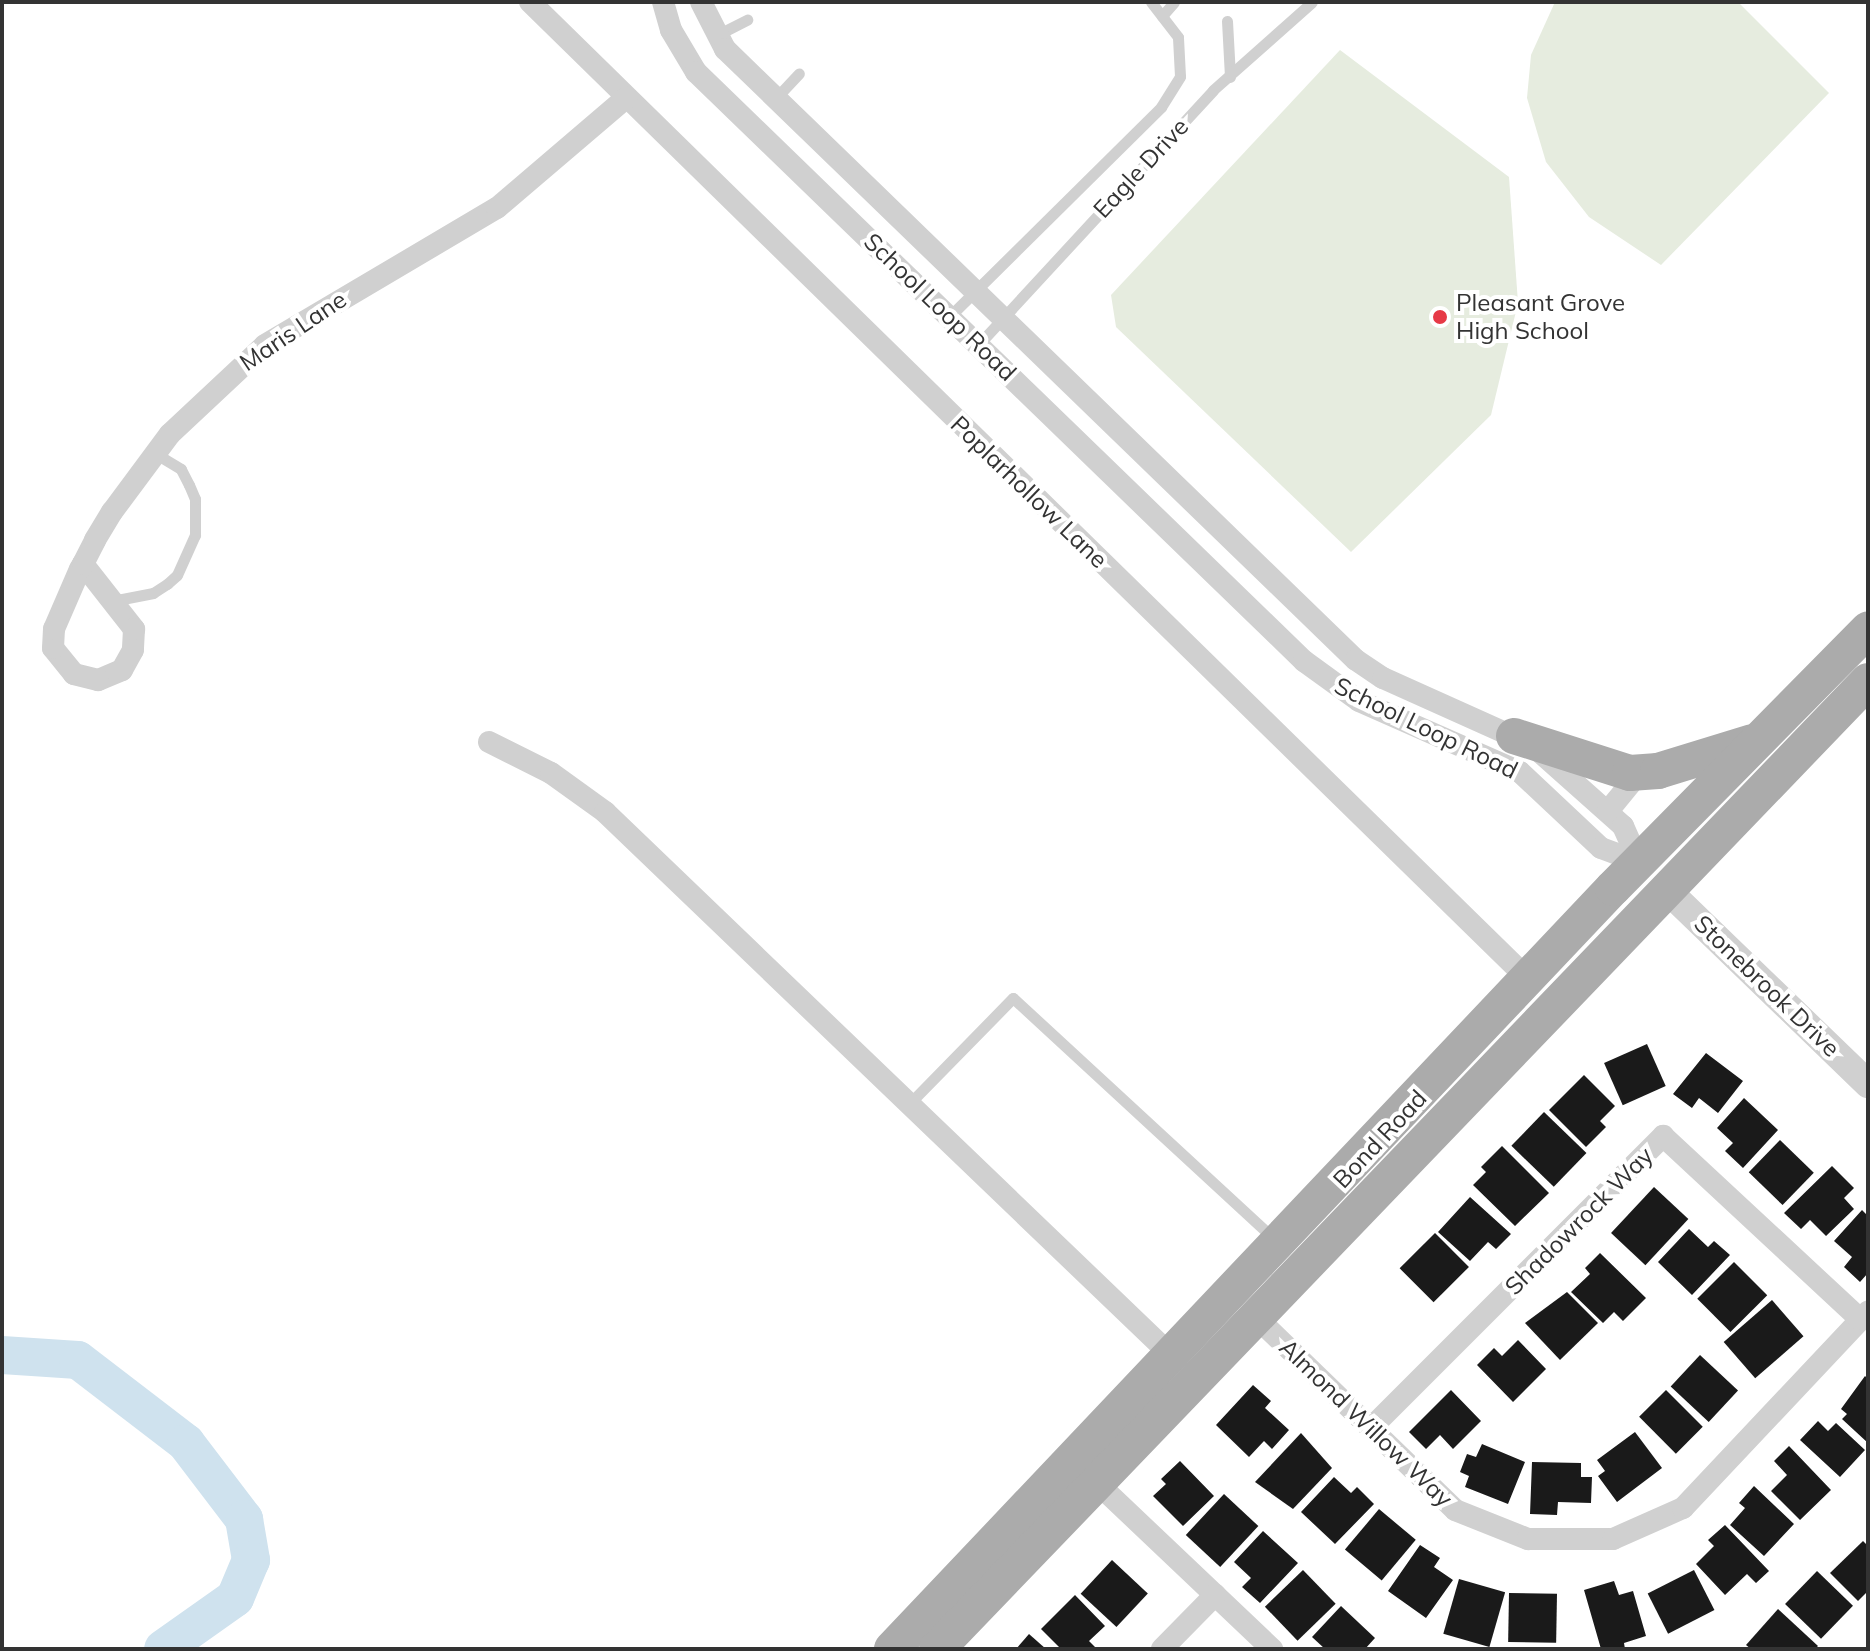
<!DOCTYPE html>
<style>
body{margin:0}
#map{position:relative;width:1870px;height:1651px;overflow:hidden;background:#fff;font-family:Mulish,sans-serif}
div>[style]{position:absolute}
.green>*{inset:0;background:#e6ecdf}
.river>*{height:38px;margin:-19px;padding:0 19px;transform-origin:19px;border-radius:19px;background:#cfe2ee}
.building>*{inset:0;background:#1a1a1a;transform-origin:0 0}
.service>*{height:11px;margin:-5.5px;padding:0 5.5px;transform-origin:5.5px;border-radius:5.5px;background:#d0d0d0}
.minor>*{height:22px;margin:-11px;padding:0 11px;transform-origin:11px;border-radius:11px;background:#d0d0d0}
.tertiary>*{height:28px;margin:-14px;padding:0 14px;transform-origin:14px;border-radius:14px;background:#d0d0d0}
.primary>*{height:36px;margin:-18px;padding:0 18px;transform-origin:18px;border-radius:18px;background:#ababab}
.dots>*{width:22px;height:22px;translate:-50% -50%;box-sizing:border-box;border:4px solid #fff;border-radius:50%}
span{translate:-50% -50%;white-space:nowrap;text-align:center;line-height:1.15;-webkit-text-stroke:8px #fff;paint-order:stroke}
.street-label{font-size:24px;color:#333}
.poi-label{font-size:24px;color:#333}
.left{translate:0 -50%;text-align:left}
.frame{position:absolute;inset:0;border:4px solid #333;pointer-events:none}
</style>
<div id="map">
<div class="green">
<i style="clip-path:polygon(1555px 2px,1738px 2px,1829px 93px,1661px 265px,1589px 217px,1546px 162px,1527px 98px,1531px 55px)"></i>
<i style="clip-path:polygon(1340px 50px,1509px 177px,1518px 303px,1491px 415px,1351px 552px,1116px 327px,1111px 295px)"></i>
</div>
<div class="river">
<i style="left:2px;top:1355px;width:76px;rotate:3.8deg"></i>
<i style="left:78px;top:1360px;width:136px;rotate:37.5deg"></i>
<i style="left:186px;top:1443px;width:96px;rotate:52.7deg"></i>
<i style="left:244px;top:1519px;width:42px;rotate:80.3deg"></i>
<i style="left:251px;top:1560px;width:41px;rotate:112.8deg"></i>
<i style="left:235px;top:1598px;width:88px;rotate:144.7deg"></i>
</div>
<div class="building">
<i style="left:1647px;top:1044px;width:46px;height:47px;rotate:66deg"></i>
<i style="clip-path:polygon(1706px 1053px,1743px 1081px,1718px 1113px,1699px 1098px,1692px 1108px,1673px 1094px)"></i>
<i style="clip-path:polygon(1584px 1075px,1615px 1106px,1600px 1121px,1606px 1127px,1586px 1147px,1549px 1110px)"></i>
<i style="clip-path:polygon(1744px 1098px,1778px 1130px,1743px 1168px,1725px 1151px,1733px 1143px,1717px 1128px)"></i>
<i style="left:1544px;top:1112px;width:59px;height:47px;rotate:44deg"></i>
<i style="left:1780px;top:1140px;width:47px;height:45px;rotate:44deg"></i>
<i style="clip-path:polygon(1502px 1146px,1549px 1193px,1515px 1226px,1473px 1185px,1486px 1172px,1481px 1167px)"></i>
<i style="clip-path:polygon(1832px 1166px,1854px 1188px,1844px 1198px,1854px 1209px,1826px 1236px,1810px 1220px,1801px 1229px,1784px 1213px)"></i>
<i style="left:1654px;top:1187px;width:47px;height:63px;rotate:43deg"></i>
<i style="clip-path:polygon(1470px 1197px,1511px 1234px,1496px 1249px,1488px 1242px,1470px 1261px,1438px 1232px)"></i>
<i style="clip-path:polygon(1862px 1210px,1868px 1216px,1868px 1273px,1860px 1282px,1844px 1267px,1852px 1257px,1834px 1241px)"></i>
<i style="clip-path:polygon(1689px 1229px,1708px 1247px,1714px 1241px,1730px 1255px,1692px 1295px,1658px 1262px)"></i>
<i style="left:1435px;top:1233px;width:48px;height:50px;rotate:45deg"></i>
<i style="clip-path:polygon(1600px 1253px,1646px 1298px,1623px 1321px,1614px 1312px,1603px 1323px,1571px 1292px,1590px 1274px,1585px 1268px)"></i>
<i style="left:1734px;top:1262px;width:47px;height:52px;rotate:45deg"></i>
<i style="clip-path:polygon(1567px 1292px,1598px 1323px,1560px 1360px,1525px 1323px)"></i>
<i style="left:1772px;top:1300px;width:48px;height:64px;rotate:49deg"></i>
<i style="clip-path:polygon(1518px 1340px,1546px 1369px,1513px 1402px,1477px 1365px,1494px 1348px,1502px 1356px)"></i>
<i style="left:1700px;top:1355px;width:52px;height:43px;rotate:43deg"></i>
<i style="clip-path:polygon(1865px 1376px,1868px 1379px,1868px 1443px,1842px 1419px,1847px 1414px,1841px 1409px)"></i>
<i style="clip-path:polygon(1253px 1385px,1271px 1401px,1265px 1408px,1289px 1430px,1272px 1449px,1264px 1441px,1249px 1457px,1216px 1425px)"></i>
<i style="clip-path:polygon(1451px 1390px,1481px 1421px,1453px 1449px,1440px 1435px,1426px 1449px,1409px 1432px)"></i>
<i style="left:1666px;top:1390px;width:52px;height:38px;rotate:45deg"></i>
<i style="clip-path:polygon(1818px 1421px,1828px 1431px,1836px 1423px,1865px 1450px,1840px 1477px,1800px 1440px)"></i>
<i style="clip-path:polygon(1635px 1432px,1662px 1468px,1617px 1502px,1598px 1476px,1605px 1471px,1597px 1460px)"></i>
<i style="clip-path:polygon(1301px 1433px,1332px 1468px,1293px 1509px,1255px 1482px)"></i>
<i style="clip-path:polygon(1482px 1444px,1525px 1462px,1508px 1504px,1465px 1487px,1469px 1476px,1460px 1472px,1467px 1454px,1476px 1457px)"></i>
<i style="clip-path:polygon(1789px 1446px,1831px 1490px,1800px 1520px,1771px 1491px,1787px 1475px,1774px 1461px)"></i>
<i style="clip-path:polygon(1180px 1461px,1214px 1496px,1183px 1526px,1153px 1496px,1166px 1484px,1161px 1479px)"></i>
<i style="clip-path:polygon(1532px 1462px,1581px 1463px,1581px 1477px,1592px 1477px,1591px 1503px,1558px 1502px,1557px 1515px,1530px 1514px)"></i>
<i style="clip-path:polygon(1334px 1477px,1351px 1493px,1357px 1487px,1374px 1504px,1335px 1544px,1301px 1512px)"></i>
<i style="clip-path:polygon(1754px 1486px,1794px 1524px,1764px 1556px,1730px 1525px,1745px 1508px,1739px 1503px)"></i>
<i style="left:1224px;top:1494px;width:47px;height:56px;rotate:43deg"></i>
<i style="left:1379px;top:1509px;width:48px;height:53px;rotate:40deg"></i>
<i style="clip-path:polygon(1725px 1525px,1769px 1571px,1756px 1583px,1747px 1574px,1725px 1595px,1696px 1564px,1714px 1546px,1708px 1540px)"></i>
<i style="clip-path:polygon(1263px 1531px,1298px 1563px,1260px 1603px,1242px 1587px,1251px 1578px,1234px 1562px)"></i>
<i style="clip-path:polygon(1863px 1541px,1868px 1546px,1868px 1591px,1858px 1601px,1830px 1573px)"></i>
<i style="clip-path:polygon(1420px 1545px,1440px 1558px,1434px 1567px,1453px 1580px,1426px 1618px,1388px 1591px)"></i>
<i style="left:1112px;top:1560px;width:49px;height:46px;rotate:43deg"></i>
<i style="left:1303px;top:1570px;width:47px;height:53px;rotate:46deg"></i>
<i style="left:1694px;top:1570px;width:45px;height:52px;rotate:63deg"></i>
<i style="left:1817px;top:1571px;width:50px;height:46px;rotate:44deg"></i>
<i style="left:1459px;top:1579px;width:48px;height:57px;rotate:16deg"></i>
<i style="clip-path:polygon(1614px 1581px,1619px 1595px,1633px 1591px,1646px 1636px,1624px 1643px,1625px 1649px,1601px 1649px,1584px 1590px)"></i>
<i style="left:1509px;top:1593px;width:48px;height:49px;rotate:1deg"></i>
<i style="clip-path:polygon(1075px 1595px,1105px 1626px,1089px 1641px,1097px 1649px,1061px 1649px,1041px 1629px)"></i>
<i style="clip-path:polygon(1341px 1606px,1375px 1638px,1365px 1649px,1325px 1649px,1312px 1637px)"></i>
<i style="clip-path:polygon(1778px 1609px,1818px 1646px,1815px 1649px,1751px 1649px,1746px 1645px)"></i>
<i style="clip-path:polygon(1029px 1634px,1046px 1649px,1016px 1649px)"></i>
</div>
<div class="service">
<i style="left:1162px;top:16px;width:18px;rotate:-49deg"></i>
<i style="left:1227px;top:21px;width:56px;rotate:86.9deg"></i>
<i style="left:717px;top:35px;width:34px;rotate:-27deg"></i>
<i style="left:775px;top:99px;width:35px;rotate:-47deg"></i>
<i style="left:950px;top:316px;width:297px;rotate:-44.7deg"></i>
<i style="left:1161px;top:107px;width:36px;rotate:-58deg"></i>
<i style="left:1180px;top:76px;width:39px;rotate:-93deg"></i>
<i style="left:1178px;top:37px;width:44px;rotate:-127.6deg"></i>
<i style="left:979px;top:344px;width:345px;rotate:-47.3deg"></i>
<i style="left:1213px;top:90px;width:132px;rotate:-41.6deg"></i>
<i style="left:112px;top:601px;width:42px;rotate:-11deg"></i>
<i style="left:153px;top:593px;width:17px;rotate:-33deg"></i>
<i style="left:167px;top:584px;width:13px;rotate:-42deg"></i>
<i style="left:177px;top:575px;width:44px;rotate:-65.8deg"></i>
<i style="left:195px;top:535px;width:36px;rotate:-90deg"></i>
<i style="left:195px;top:499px;width:15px;rotate:-113deg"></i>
<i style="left:189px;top:485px;width:18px;rotate:-117deg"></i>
<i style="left:181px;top:469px;width:31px;rotate:-149deg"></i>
<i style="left:910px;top:1103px;width:147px;rotate:-45.6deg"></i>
<i style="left:1013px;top:998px;width:355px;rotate:42.7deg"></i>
</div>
<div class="minor">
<i style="left:530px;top:2px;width:1398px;rotate:44.39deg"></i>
<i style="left:663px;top:2px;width:29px;rotate:74deg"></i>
<i style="left:671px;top:30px;width:49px;rotate:59.2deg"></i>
<i style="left:696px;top:72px;width:847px;rotate:44.09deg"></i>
<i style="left:1304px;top:661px;width:68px;rotate:36deg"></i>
<i style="left:1359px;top:701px;width:176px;rotate:23.8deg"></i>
<i style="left:1520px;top:772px;width:111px;rotate:43.2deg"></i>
<i style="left:1601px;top:848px;width:40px;rotate:20.2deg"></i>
<i style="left:701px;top:2px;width:53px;rotate:62.9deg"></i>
<i style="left:725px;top:49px;width:878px;rotate:44.08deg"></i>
<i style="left:1356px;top:660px;width:32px;rotate:34deg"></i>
<i style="left:1383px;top:678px;width:163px;rotate:24.2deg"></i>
<i style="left:1532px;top:745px;width:122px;rotate:41.7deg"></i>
<i style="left:1623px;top:826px;width:39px;rotate:66deg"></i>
<i style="left:83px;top:564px;width:83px;rotate:51.9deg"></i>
<i style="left:134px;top:629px;width:21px;rotate:93deg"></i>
<i style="left:133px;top:650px;width:23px;rotate:119deg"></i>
<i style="left:122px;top:670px;width:26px;rotate:157deg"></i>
<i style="left:98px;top:680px;width:25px;rotate:-166deg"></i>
<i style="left:74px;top:674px;width:33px;rotate:-129deg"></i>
<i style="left:53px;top:648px;width:19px;rotate:-87deg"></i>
<i style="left:54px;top:629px;width:65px;rotate:-66.6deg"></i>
<i style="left:80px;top:569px;width:6px;rotate:-59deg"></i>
<i style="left:83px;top:564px;width:27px;rotate:-63deg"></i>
<i style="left:95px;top:540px;width:33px;rotate:-59deg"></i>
<i style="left:112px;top:512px;width:97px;rotate:-53.4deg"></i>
<i style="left:170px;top:434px;width:130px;rotate:-43.1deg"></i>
<i style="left:265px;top:345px;width:269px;rotate:-30.6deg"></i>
<i style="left:497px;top:208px;width:170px;rotate:-40.5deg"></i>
<i style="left:489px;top:742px;width:69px;rotate:26.6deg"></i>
<i style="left:551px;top:773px;width:67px;rotate:35.8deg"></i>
<i style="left:605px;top:812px;width:787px;rotate:43.82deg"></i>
<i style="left:1608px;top:811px;width:50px;rotate:-50.6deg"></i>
<i style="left:1255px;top:1316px;width:279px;rotate:44.1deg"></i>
<i style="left:1455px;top:1510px;width:79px;rotate:21.7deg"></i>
<i style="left:1528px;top:1539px;width:85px"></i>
<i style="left:1613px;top:1539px;width:77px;rotate:-23.9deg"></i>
<i style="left:1683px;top:1508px;width:270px;rotate:-46.7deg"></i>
<i style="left:1372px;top:1427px;width:412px;rotate:-45deg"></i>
<i style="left:1663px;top:1136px;width:269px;rotate:42.9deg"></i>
<i style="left:1096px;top:1482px;width:243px;rotate:43.5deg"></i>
<i style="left:1162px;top:1649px;width:76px;rotate:-45.5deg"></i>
</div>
<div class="tertiary">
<i style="left:1666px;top:889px;width:281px;rotate:44deg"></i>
</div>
<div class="primary">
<i style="left:1514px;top:736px;width:122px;rotate:17.7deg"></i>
<i style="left:1630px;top:773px;width:28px;rotate:-4deg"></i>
<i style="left:1658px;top:771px;width:98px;rotate:-17.1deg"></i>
<i style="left:892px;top:1649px;width:1048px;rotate:-46.55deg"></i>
<i style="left:1613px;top:888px;width:363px;rotate:-45.4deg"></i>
<i style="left:937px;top:1649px;width:1343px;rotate:-46.12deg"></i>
</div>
<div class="dots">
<i style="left:1440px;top:317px;background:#e63946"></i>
</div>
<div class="street-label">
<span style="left:1141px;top:168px;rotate:-47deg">Eagle Drive</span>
<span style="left:940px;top:307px;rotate:44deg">School Loop Road</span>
<span style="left:293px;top:331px;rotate:-34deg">Maris Lane</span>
<span style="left:1029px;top:492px;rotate:44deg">Poplarhollow Lane</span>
<span style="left:1426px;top:728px;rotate:26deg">School Loop Road</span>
<span style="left:1767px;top:986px;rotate:44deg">Stonebrook Drive</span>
<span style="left:1380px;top:1139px;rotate:-47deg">Bond Road</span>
<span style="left:1579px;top:1221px;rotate:-45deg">Shadowrock Way</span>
<span style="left:1366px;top:1423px;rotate:44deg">Almond Willow Way</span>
</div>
<div class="poi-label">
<span class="left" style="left:1456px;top:317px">Pleasant Grove<br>High School</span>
</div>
<div class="frame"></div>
</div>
